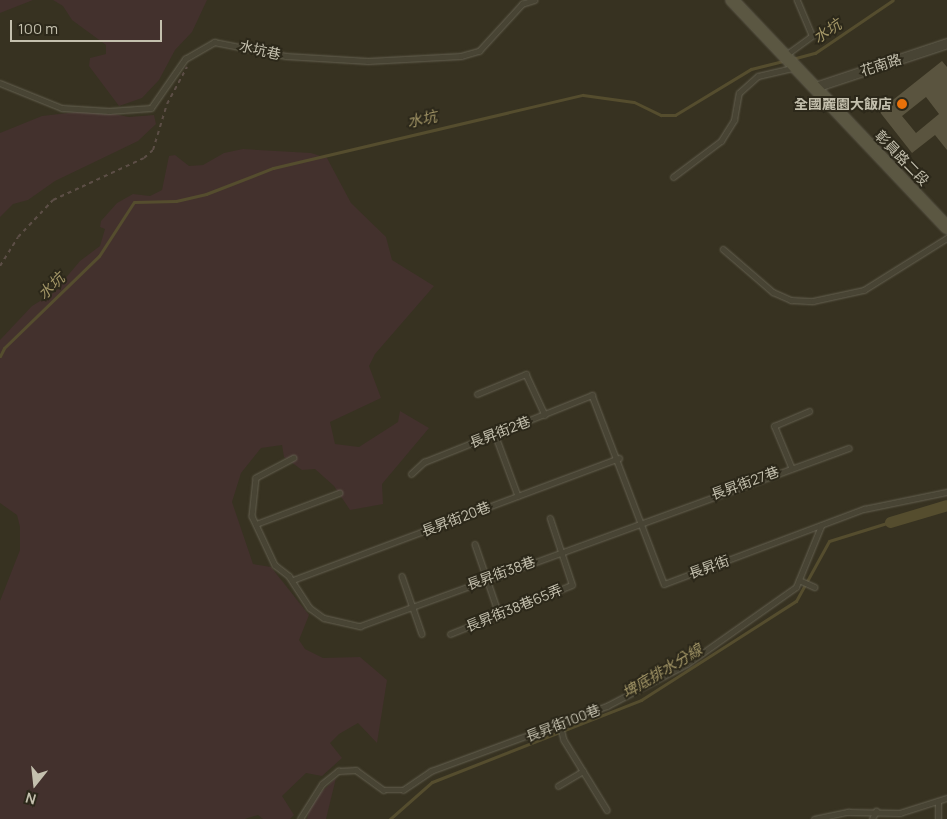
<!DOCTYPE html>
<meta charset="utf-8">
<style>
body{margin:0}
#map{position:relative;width:947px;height:819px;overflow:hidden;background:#373221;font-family:Manrope,"Noto Sans TC",sans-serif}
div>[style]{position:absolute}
.green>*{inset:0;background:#43312d}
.stream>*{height:3px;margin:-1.5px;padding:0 1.5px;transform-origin:1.5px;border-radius:1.5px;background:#554d2e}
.canal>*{height:11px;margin:-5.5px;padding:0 5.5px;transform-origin:5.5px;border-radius:5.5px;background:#554d2e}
.building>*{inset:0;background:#5a543f}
.path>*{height:2px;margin-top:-1px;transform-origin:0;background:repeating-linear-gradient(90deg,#5c4e46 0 4px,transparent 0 8px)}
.roads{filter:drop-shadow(0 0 1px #656151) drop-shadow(0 0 1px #656151)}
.lane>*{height:4.5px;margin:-2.25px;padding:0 2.25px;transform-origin:2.25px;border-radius:2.25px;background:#484434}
.street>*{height:9px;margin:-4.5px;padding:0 4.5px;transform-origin:4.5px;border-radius:4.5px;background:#484434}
.secondary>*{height:12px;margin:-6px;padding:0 6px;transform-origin:6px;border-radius:6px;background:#5b5742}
.dots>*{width:14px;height:14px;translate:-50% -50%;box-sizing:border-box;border:2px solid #2c281a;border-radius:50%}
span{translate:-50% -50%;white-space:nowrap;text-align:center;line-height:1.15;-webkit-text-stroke:4px #2c281a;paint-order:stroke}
.street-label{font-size:14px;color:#c4c0ae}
.poi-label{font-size:14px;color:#c4c0ae;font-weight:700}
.right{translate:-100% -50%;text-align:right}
.water-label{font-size:15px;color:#a39667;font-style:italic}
.north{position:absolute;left:10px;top:759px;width:50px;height:50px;-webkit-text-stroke:4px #2c281a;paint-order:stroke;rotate:196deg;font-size:14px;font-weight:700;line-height:20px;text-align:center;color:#c4c0ae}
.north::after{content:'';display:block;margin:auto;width:18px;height:22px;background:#c4c0ae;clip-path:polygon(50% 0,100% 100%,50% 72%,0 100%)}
.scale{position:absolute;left:10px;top:20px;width:152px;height:22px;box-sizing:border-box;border:2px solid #c4c0ae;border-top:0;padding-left:6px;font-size:15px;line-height:18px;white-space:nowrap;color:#c4c0ae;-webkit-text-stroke:4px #2c281a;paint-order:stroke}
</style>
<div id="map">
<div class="green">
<i style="clip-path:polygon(0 0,33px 0,0 13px)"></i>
<i style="clip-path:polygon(53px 0,207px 0,192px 32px,175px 50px,159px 80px,142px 98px,119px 106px,89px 66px,90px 58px,106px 54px,106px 45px,72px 20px,63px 6px)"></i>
<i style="clip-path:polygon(94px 110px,129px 117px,154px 115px,156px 124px,138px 141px,55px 181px,28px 200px,13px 204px,0 217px,0 133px,42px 116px)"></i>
<i style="clip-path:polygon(243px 149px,311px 153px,327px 158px,351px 203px,386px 237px,392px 260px,434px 286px,375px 354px,369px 366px,381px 398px,330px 422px,335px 444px,359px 447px,398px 422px,400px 411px,429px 428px,382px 484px,383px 504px,350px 510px,334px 486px,315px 469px,302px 470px,284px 457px,282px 445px,261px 448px,241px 473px,232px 502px,253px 564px,271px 567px,309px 615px,299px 640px,305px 649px,323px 658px,360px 657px,387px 680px,377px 743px,358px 723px,339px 734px,330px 743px,342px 758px,322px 776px,306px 773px,282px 796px,294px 815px,290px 819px,263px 819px,258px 815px,245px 819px,0 819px,0 601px,20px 550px,20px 527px,17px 515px,0 503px,0 340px,32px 306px,53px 293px,80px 261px,100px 246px,105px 229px,100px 227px,101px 221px,117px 203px,133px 194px,150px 196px,162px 190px,169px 156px,175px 155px,189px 166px,203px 165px,224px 153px)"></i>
<i style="clip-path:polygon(336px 778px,326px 819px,307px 819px,311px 802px)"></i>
</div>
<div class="stream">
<i style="left:792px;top:59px;width:24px;rotate:-15deg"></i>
<i style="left:815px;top:53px;width:94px;rotate:-34.2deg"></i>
<i style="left:0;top:356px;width:9px;rotate:-63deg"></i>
<i style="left:4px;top:348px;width:132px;rotate:-44.1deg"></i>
<i style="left:99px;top:256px;width:64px;rotate:-57.1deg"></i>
<i style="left:134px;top:202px;width:42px;rotate:-1.4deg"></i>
<i style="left:176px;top:201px;width:31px;rotate:-13deg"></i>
<i style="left:206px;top:194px;width:72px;rotate:-21.2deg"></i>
<i style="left:273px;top:168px;width:318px;rotate:-13.3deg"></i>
<i style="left:583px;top:95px;width:51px;rotate:7.8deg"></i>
<i style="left:634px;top:102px;width:30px;rotate:26deg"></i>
<i style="left:661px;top:115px;width:14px"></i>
<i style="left:675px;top:115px;width:89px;rotate:-31.2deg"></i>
<i style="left:751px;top:69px;width:36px;rotate:-14deg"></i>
<i style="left:390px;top:819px;width:56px;rotate:-41.4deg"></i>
<i style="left:432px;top:782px;width:225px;rotate:-21.4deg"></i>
<i style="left:641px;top:700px;width:184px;rotate:-32.6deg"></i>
<i style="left:796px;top:601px;width:68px;rotate:-61.2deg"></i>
<i style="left:829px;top:541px;width:64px;rotate:-17.3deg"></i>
</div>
<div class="canal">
<i style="left:890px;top:522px;width:59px;rotate:-16.6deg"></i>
</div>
<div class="building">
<i style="clip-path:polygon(evenodd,942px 61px,947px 67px,947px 150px,935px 135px,912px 153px,879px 111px,942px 61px,926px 97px,939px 114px,916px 133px,902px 116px,926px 97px)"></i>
</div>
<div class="path">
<i style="left:0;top:266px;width:34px;rotate:-58deg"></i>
<i style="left:18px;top:237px;width:51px;rotate:-46.6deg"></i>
<i style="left:53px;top:200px;width:100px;rotate:-24.8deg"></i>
<i style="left:144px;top:158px;width:12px;rotate:-42deg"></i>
<i style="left:153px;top:150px;width:48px;rotate:-73.1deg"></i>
<i style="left:167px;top:104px;width:42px;rotate:-61.6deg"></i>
</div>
<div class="roads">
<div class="lane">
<i style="left:787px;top:54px;width:31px;rotate:-36deg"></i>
<i style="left:812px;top:36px;width:39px;rotate:-113deg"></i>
<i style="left:0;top:83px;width:67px;rotate:22deg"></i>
<i style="left:62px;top:108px;width:47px;rotate:3.7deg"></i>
<i style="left:109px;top:111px;width:42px;rotate:-4.1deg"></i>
<i style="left:151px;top:108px;width:60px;rotate:-55.2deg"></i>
<i style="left:185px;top:59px;width:34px;rotate:-30deg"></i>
<i style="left:214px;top:42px;width:73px;rotate:11deg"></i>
<i style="left:286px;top:56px;width:82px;rotate:3.5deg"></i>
<i style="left:368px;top:61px;width:93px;rotate:-3.1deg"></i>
<i style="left:461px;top:56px;width:19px;rotate:-16deg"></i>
<i style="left:479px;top:51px;width:64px;rotate:-47.5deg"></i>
<i style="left:522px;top:4px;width:13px;rotate:-18deg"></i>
<i style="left:673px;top:177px;width:60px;rotate:-36.9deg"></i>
<i style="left:721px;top:141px;width:25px;rotate:-58deg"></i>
<i style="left:734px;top:120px;width:27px;rotate:-80deg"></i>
<i style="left:739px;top:93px;width:25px;rotate:-42deg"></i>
<i style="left:758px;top:76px;width:36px;rotate:-13deg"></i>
<i style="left:723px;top:249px;width:66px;rotate:40.7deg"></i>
<i style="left:773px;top:292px;width:20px;rotate:24deg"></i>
<i style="left:791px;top:300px;width:22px;rotate:3deg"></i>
<i style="left:813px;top:301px;width:52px;rotate:-12.2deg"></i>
<i style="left:864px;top:290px;width:98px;rotate:-32.1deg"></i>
<i style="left:477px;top:394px;width:53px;rotate:-22.2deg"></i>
<i style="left:526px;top:374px;width:45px;rotate:65.1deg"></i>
<i style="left:495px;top:434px;width:66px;rotate:69.6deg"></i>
<i style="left:294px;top:458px;width:43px;rotate:152.2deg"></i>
<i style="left:256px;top:478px;width:38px;rotate:96deg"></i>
<i style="left:252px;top:516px;width:54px;rotate:64.9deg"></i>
<i style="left:275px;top:565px;width:18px;rotate:38deg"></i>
<i style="left:289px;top:576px;width:38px;rotate:57deg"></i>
<i style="left:310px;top:608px;width:17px;rotate:36deg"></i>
<i style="left:324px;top:618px;width:37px;rotate:13deg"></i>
<i style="left:360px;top:626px;width:520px;rotate:-20deg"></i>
<i style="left:791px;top:467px;width:44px;rotate:-112.5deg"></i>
<i style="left:774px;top:426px;width:38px;rotate:-23deg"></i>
<i style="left:411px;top:474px;width:18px;rotate:-43deg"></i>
<i style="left:424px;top:462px;width:181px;rotate:-21.7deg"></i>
<i style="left:592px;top:395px;width:202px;rotate:69.1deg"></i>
<i style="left:664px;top:584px;width:214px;rotate:-20.6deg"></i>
<i style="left:864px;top:509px;width:85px;rotate:-11.6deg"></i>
<i style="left:256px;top:524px;width:89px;rotate:-20.5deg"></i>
<i style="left:475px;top:544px;width:74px;rotate:71.1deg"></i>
<i style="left:402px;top:576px;width:61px;rotate:71deg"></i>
<i style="left:293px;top:580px;width:348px;rotate:-20.5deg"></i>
<i style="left:799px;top:580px;width:17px;rotate:24deg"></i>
<i style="left:450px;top:634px;width:131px;rotate:-21.9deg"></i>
<i style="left:572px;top:585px;width:70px;rotate:-108.4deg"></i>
<i style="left:560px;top:724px;width:16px;rotate:76deg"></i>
<i style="left:564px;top:740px;width:82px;rotate:58.4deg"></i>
<i style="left:558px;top:786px;width:29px;rotate:-31deg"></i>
<i style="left:300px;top:819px;width:41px;rotate:-57.8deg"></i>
<i style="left:322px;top:784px;width:21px;rotate:-39deg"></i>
<i style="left:338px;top:771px;width:18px;rotate:-3deg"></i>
<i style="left:356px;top:770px;width:34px;rotate:36deg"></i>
<i style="left:384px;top:790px;width:19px"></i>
<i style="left:403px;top:790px;width:34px;rotate:-34deg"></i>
<i style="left:431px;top:771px;width:188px;rotate:-20.3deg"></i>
<i style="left:607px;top:706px;width:90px;rotate:-27.7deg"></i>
<i style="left:687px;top:664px;width:133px;rotate:-35.2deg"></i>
<i style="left:796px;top:587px;width:66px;rotate:-67.7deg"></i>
<i style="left:814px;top:819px;width:35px;rotate:-12deg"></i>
<i style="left:848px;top:812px;width:52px;rotate:1.1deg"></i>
<i style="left:900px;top:813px;width:49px;rotate:-17.7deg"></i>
<i style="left:872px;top:819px;width:9px;rotate:-63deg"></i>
<i style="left:938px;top:819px;width:17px;rotate:-90deg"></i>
</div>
<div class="street">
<i style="left:815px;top:87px;width:139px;rotate:-18.4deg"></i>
</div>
<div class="secondary">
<i style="left:732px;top:0;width:313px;rotate:46.6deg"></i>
</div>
</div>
<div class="dots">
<i style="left:902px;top:104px;background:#e8710a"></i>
</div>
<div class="street-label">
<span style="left:260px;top:50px;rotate:13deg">水坑巷</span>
<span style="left:881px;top:65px;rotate:-18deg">花南路</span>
<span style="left:902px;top:158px;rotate:46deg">彰員路二段</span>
<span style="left:500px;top:432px;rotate:-21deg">長昇街2巷</span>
<span style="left:745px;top:483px;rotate:-20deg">長昇街27巷</span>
<span style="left:456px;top:519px;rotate:-21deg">長昇街20巷</span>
<span style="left:709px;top:567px;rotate:-20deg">長昇街</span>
<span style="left:501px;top:573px;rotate:-20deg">長昇街38巷</span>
<span style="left:514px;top:608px;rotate:-22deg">長昇街38巷65弄</span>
<span style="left:563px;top:723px;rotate:-21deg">長昇街100巷</span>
</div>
<div class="poi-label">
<span class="right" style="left:892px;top:104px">全國麗園大飯店</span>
</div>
<div class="water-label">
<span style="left:827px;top:31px;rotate:-34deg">水坑</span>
<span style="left:422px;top:119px;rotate:-12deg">水坑</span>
<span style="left:51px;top:286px;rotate:-44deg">水坑</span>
<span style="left:662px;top:671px;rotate:-31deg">埤底排水分線</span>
</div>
<div class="north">N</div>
<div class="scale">100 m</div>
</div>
